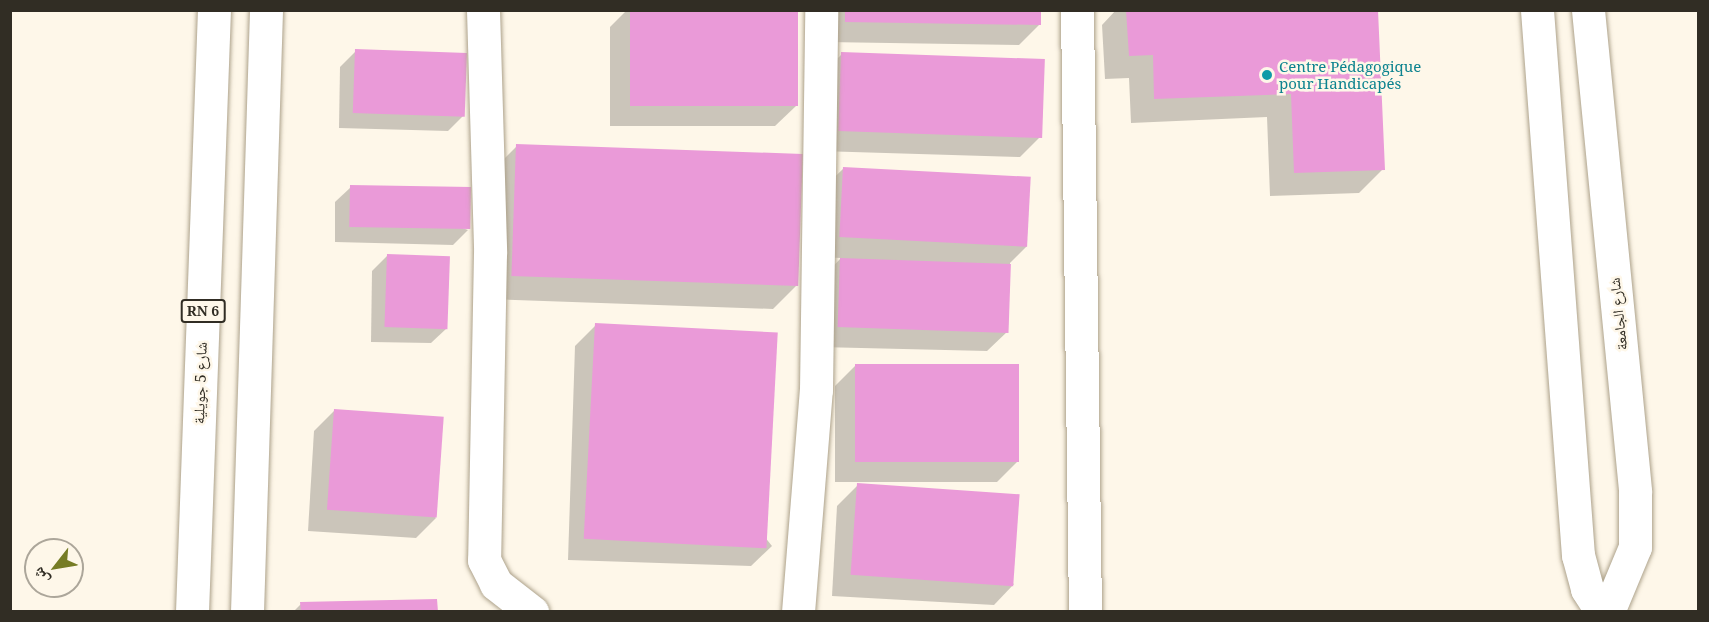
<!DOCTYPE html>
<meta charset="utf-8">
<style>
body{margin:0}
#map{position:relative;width:1709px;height:622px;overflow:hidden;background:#fef7e9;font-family:"Noto Serif","Noto Naskh Arabic",serif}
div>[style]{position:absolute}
.shadow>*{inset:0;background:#0003}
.building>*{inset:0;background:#ea9ad8;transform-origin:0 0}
.roads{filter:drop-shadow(0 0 2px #ada28b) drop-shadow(0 0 2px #ada28b)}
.minor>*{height:33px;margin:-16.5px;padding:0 16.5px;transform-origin:16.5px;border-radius:16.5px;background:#fff}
.primary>*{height:33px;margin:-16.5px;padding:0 16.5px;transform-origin:16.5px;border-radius:16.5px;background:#fff}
.dots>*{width:16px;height:16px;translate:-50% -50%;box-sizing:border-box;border:3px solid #fef7e9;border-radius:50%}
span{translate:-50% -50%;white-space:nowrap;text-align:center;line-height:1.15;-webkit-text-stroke:5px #fef7e9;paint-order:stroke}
.shield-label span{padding:2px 4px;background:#fef7e9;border:2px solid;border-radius:4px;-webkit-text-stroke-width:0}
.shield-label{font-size:14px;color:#312d24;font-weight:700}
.culture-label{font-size:15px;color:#0d838f}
.left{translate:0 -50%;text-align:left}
.street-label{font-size:15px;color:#312d24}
.frame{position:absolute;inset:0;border:12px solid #312d24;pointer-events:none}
.north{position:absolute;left:24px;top:538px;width:60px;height:60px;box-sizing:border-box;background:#fef7e9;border:2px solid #aca69a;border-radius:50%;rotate:239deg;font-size:16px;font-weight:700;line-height:24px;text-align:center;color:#312d24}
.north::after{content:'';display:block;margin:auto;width:21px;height:27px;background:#767c25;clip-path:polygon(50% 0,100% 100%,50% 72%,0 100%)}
</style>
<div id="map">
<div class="shadow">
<i style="clip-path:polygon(627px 10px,796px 10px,796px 106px,775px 126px,610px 126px,610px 27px)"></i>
<i style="clip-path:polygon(825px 10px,1040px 10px,1040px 24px,1019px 45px,825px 42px)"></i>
<i style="clip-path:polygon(1116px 10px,1376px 10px,1383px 169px,1359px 193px,1270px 196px,1267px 117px,1131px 123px,1129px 78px,1105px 79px,1102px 25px)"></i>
<i style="clip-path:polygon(356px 51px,464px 115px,448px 131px,339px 128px,340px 67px)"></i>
<i style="clip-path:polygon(842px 54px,1041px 136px,1020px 157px,819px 151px,821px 75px)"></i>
<i style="clip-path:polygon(517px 146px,797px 285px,773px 309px,488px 299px,493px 170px)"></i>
<i style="clip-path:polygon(843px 169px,1027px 246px,1010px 263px,1008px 331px,987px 351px,819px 347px,820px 280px,841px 258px,819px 257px,822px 189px)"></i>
<i style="clip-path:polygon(351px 187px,468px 230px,453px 245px,335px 242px,335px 202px)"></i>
<i style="clip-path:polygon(388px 255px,447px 328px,431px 343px,371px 342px,372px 271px)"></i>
<i style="clip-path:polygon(596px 325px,772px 546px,751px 566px,568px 560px,575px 346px)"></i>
<i style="clip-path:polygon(856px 365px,1018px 461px,997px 482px,835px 482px,835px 386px)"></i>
<i style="clip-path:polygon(335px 410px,436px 518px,416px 538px,308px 531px,314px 431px)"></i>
<i style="clip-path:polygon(858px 485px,1014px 584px,994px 605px,832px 596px,837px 506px)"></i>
<i style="clip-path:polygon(301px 604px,436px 612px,293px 612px)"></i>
</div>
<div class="building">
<i style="left:630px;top:10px;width:168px;height:96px"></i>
<i style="clip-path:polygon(845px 10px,1041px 10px,1041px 25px,845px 22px)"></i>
<i style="clip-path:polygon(1126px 10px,1378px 10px,1385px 170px,1294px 173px,1291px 94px,1154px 99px,1153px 55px,1129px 56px)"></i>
<i style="left:355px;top:49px;width:112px;height:64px;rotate:2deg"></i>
<i style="left:841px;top:52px;width:204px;height:79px;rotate:2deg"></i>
<i style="left:516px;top:144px;width:287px;height:132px;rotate:2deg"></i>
<i style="left:843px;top:167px;width:188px;height:70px;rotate:3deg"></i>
<i style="left:350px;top:185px;width:121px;height:42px;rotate:1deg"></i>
<i style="left:387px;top:254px;width:63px;height:73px;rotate:2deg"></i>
<i style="left:840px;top:258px;width:171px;height:69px;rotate:2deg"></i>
<i style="left:595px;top:323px;width:183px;height:216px;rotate:3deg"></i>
<i style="left:855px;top:364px;width:164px;height:98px"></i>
<i style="left:334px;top:409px;width:110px;height:101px;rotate:4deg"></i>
<i style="left:857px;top:483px;width:163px;height:92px;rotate:4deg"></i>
<i style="clip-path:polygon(437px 599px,438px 612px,301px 612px,300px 602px)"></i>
</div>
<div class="roads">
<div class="minor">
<i style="left:483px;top:10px;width:243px;rotate:88.3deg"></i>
<i style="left:490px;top:253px;width:307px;rotate:91.1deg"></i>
<i style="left:484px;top:560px;width:27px;rotate:63deg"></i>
<i style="left:496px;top:584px;width:46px;rotate:37.9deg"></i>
<i style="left:1077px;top:10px;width:602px;rotate:89.24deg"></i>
<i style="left:1537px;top:10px;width:547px;rotate:85.7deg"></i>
<i style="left:1578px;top:555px;width:35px;rotate:75deg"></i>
<i style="left:1587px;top:589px;width:27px;rotate:57deg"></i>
<i style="left:1588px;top:10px;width:484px;rotate:84.4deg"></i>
<i style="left:1635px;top:492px;width:55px;rotate:90deg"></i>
<i style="left:1635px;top:547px;width:70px;rotate:112.6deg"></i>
<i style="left:798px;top:612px;width:223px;rotate:-85.4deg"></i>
<i style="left:816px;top:390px;width:380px;rotate:-89.2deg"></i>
</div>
<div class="primary">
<i style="left:192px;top:612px;width:602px;rotate:-87.91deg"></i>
<i style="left:247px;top:612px;width:602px;rotate:-88.19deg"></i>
</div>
</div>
<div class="dots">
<i style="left:1267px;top:75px;background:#0f9aa8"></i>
</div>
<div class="shield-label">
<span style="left:203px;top:311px">RN 6</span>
</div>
<div class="culture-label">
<span class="left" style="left:1279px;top:75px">Centre Pédagogique<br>pour Handicapés</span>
</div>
<div class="street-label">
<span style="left:1618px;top:314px;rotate:-96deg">شارع الجامعة</span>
<span style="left:200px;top:383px;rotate:-88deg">شارع 5 جويلية</span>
</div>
<div class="frame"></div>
<div class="north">ش</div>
</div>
